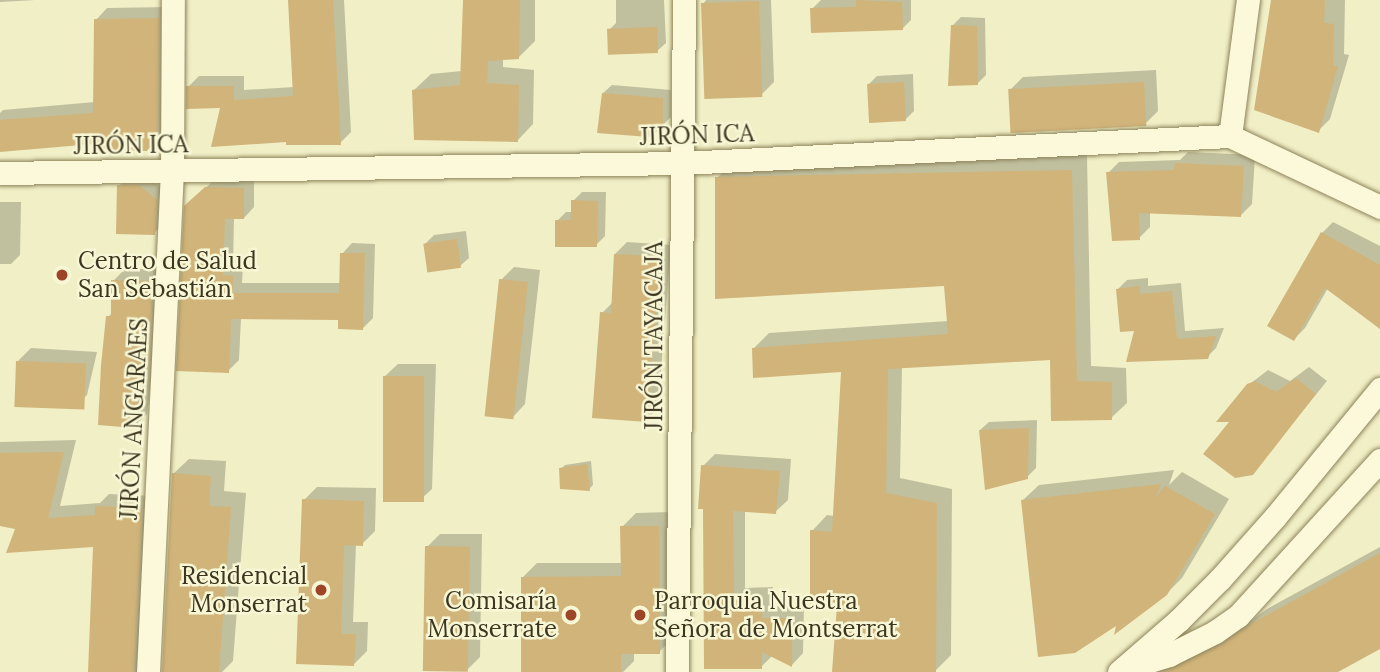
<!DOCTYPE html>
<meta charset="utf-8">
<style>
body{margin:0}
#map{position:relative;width:1380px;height:672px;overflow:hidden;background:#f1efc6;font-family:Lora,serif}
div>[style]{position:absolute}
.shadow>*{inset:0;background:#0003}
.building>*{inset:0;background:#d1b47a;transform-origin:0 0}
.roads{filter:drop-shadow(0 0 2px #8d835a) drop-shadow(0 0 2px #8d835a)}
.street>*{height:23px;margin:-11.5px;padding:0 11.5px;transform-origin:11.5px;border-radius:11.5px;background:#fbf9da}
.dots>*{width:19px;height:19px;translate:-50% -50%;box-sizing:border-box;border:4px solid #f7f7d6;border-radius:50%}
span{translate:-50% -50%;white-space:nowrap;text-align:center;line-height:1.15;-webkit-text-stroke:5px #f7f7d6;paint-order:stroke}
.street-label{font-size:24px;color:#3d351f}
.poi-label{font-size:24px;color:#3d351f}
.left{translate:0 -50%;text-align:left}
.right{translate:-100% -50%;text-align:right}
</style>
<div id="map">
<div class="shadow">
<i style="clip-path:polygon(0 0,35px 0,0 2px)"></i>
<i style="clip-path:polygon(289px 0,344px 0,351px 132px,340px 143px,288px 140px,188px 87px,199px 76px,244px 76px,244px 90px,294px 87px)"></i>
<i style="clip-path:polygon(465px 0,535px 0,535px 41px,518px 58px,503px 58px,503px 67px,534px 70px,533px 124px,517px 141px,414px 90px,431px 74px,462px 71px)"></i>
<i style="clip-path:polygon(616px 0,664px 0,666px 43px,657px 51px,609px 30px,616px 23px)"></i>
<i style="clip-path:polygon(706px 0,771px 0,774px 82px,761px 95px,703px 4px)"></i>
<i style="clip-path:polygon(821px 0,911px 0,911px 20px,902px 29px,812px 9px)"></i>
<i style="clip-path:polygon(1271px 0,1345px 0,1344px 54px,1349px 55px,1330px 119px,1318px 131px)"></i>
<i style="clip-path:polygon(170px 7px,169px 125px,147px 149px,95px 142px,0 150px,0 113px,3px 110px,95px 102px,96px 20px,107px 8px)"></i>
<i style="clip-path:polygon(961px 17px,985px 18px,986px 75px,977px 84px,953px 25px)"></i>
<i style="clip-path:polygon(1156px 70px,1158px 111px,1145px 124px,1010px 90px,1023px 77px)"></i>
<i style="clip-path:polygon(913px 74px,914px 111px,906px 119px,868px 85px,877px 76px)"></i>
<i style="clip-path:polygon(612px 85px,671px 90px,671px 117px,662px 126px,603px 93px)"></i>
<i style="clip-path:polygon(1188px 152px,1255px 155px,1252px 204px,1240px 216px,1150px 211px,1150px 227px,1139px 238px,1108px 173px,1119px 162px,1180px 160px)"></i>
<i style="clip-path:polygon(1087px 155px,1091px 366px,1126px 368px,1127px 403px,1111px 418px,1052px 358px,902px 366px,900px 478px,952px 489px,951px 655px,936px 670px,839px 603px,812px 531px,827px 515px,834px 516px,843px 370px,753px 349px,769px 333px,948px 321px,945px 284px,717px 178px,732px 163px)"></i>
<i style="clip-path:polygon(128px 177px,148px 177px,165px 191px,163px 224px,154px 233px,119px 186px)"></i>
<i style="clip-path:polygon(217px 177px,254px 179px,254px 207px,244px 218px,234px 218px,233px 265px,243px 266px,242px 283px,341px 283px,342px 254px,352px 243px,375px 244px,373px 318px,363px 328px,340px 318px,241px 318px,239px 360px,228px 371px,186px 207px)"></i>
<i style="clip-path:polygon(582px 192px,606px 192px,605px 236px,596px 245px,557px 221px,566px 212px,573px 212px,573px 201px)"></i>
<i style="clip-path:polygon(0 202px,21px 202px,20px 255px,11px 264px,0 264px)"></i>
<i style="clip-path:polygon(1333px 222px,1380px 246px,1380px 318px,1328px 288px,1305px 328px,1294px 339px,1322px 233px)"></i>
<i style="clip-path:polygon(466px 231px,469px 258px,460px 266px,425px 244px,434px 235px)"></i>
<i style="clip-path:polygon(627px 242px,671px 245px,658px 408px,647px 420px,602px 313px,613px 302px,615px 254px)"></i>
<i style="clip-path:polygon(514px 267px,540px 270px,525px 404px,513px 417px,501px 280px)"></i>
<i style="clip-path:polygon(125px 269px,164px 269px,147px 414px,135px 426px,108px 317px,113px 312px,113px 281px)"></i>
<i style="clip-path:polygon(1148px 278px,1148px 286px,1181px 283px,1185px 331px,1224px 328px,1216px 348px,1207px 357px,1136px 329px,1118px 289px,1127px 280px)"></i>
<i style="clip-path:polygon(31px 348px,97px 352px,87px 395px,74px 408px,18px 361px)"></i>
<i style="clip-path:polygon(398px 364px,436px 364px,432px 489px,419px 501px,385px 376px)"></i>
<i style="clip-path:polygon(1309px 367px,1327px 381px,1252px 473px,1233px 421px,1246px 387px,1268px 370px,1290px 381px)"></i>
<i style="clip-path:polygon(1037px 420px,1036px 468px,1027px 477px,980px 430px,989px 422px)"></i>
<i style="clip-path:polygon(76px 440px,60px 506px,100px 503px,109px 494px,154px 496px,138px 672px,90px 672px,95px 546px,0 525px,0 442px)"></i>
<i style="clip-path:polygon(715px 454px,791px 459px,788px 500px,775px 512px,745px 510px,745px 588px,773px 587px,773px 606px,804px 606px,803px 653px,792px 665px,773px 655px,761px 667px,706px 668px,703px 466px)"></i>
<i style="clip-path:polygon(189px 459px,226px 461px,224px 491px,246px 493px,233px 661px,222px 672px,163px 672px,173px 474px)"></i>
<i style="clip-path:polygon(591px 461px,593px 485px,589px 489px,561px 469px,565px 465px)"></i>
<i style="clip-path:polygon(1174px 470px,1169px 485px,1182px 472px,1229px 499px,1182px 578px,1166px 594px,1119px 622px,1023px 500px,1039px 485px)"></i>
<i style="clip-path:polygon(317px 487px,376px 488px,375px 531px,362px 544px,356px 544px,353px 622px,368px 622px,367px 651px,354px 664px,298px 662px,304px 500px)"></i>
<i style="clip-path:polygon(672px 512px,673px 638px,659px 652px,634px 652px,634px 661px,623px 672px,523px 672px,523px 577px,537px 563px,622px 563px,622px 527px,636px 513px)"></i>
<i style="clip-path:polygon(440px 534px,482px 534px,480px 657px,467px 670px,427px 547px)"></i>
<i style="clip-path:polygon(1380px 547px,1380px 647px,1334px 672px,1153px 672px,1240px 629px,1267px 609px)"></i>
</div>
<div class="building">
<i style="clip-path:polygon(288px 0,333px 0,341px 145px,286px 145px,286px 142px,211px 147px,220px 108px,186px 109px,186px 86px,234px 86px,234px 100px,293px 96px)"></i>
<i style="clip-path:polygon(463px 0,520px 0,519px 59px,488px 61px,487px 83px,519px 85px,518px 142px,414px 140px,412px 90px,460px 85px)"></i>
<i style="clip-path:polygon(856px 0,902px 2px,903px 30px,811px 33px,810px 8px,856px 7px)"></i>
<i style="clip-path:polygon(1271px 0,1325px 0,1324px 23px,1334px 24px,1333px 66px,1338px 66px,1319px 133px,1254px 110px)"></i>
<i style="left:759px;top:1px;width:96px;height:58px;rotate:88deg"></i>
<i style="clip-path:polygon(159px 18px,158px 138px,147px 151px,93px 151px,93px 144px,0 152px,0 120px,93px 113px,94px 19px)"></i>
<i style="clip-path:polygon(951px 25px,977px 26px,978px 85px,948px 86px)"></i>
<i style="left:657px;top:27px;width:26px;height:50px;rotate:88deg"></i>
<i style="left:904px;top:82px;width:39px;height:37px;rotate:87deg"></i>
<i style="left:1144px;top:82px;width:44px;height:136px;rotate:87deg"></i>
<i style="clip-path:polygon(602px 93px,663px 98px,663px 127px,649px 137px,597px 133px)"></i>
<i style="clip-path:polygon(1175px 163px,1244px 166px,1241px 217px,1139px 213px,1140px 240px,1112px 241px,1106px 172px,1174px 170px)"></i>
<i style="clip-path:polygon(1072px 170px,1077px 381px,1112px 382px,1112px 420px,1051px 421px,1050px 360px,888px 369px,886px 493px,937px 503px,936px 672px,832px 672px,837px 605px,810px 604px,810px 530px,832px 532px,841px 372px,753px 378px,752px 348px,948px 334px,944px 286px,715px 299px,715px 177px)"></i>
<i style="clip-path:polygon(117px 185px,139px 185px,157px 200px,155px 235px,116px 234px)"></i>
<i style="clip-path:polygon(205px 187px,244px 188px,244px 219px,225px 219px,223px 275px,233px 276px,233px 293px,339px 293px,340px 253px,365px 253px,363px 330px,338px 329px,338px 320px,231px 319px,229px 373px,176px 371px,184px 206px)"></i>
<i style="clip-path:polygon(571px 200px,598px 201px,597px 247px,555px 247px,555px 220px,571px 220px)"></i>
<i style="clip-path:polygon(1321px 232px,1380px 265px,1380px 329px,1325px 288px,1294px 341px,1267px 326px)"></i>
<i style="left:457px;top:239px;width:29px;height:34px;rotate:82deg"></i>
<i style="clip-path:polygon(614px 254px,660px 256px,647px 422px,592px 418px,600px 312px,611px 313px)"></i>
<i style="left:499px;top:279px;width:29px;height:138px;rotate:6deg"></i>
<i style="clip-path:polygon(111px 280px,153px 281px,148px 370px,141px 369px,135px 428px,98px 425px,101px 365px,106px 316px,111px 316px)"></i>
<i style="clip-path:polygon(1140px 286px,1140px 294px,1172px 291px,1177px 339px,1216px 336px,1208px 359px,1126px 362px,1134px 331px,1120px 332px,1116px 289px)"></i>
<i style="left:16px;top:361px;width:70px;height:46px;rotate:2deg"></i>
<i style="left:383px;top:376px;width:41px;height:126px"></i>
<i style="clip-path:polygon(1296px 378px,1316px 394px,1253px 475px,1235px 478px,1203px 454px,1229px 422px,1216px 422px,1247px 384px,1255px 381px,1276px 392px)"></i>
<i style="clip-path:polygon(1029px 428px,1028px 479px,985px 490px,979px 430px)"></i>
<i style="clip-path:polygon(64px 452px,48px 518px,95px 515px,95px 506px,142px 508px,134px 672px,88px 672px,93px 547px,6px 553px,15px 529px,0 526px,0 453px)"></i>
<i style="clip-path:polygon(587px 464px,590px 491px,560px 489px,559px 468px)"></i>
<i style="clip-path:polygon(701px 465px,780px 471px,776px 514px,733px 511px,734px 599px,761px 599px,762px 618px,792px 618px,792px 667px,762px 652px,762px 669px,704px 669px,703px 509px,698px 509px)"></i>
<i style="clip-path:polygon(172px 473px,211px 476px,209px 506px,231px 507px,219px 672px,162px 672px)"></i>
<i style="clip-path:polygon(1161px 484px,1155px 498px,1165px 486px,1215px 514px,1167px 595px,1114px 635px,1116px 626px,1075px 653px,1038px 657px,1021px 500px)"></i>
<i style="clip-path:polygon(302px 499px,364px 501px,363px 546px,344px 545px,341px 634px,356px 634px,354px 666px,296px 664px)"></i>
<i style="clip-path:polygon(620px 526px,659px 526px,660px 654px,621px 654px,621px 672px,521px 672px,521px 577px,621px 576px)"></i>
<i style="left:425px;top:546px;width:45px;height:125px;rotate:1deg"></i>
<i style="clip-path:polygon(1380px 553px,1380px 649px,1338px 672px,1163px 672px,1221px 644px,1249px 625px)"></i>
</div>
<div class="roads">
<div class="street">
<i style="left:1230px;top:136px;width:137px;rotate:-82.5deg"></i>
<i style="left:0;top:173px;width:681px;rotate:-0.84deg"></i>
<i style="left:681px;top:163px;width:550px;rotate:-2.82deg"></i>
<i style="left:1230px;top:136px;width:166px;rotate:25.3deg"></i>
<i style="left:1130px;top:667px;width:41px;rotate:-17.1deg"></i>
<i style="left:1169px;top:655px;width:51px;rotate:-26.6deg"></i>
<i style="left:1215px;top:632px;width:28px;rotate:-35deg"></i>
<i style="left:1238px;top:616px;width:211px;rotate:-47.7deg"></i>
<i style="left:148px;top:672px;width:503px;rotate:-87.26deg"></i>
<i style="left:172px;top:170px;width:170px;rotate:-89.7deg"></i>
<i style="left:677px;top:672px;width:672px;rotate:-89.4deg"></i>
<i style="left:1119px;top:672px;width:79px;rotate:-40.9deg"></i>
<i style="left:1179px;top:620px;width:58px;rotate:-45deg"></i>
<i style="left:1220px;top:579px;width:83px;rotate:-48.4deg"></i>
<i style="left:1275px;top:517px;width:166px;rotate:-50.6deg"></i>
</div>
</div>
<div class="dots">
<i style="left:62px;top:275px;background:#9f4527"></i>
<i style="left:321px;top:590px;background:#9f4527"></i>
<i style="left:571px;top:615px;background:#9f4527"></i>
<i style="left:640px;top:615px;background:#9f4527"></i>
</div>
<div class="street-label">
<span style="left:697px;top:135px;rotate:-2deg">JIRÓN ICA</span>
<span style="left:131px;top:145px;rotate:-1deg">JIRÓN ICA</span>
<span style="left:654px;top:336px;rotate:-90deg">JIRÓN TAYACAJA</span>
<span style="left:134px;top:419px;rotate:-87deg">JIRÓN ANGARAES</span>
</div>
<div class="poi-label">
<span class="left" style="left:78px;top:275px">Centro de Salud<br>San Sebastián</span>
<span class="right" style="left:307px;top:590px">Residencial<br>Monserrat</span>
<span class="right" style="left:557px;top:615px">Comisaría<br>Monserrate</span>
<span class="left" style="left:654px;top:615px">Parroquia Nuestra<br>Señora de Montserrat</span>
</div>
</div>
